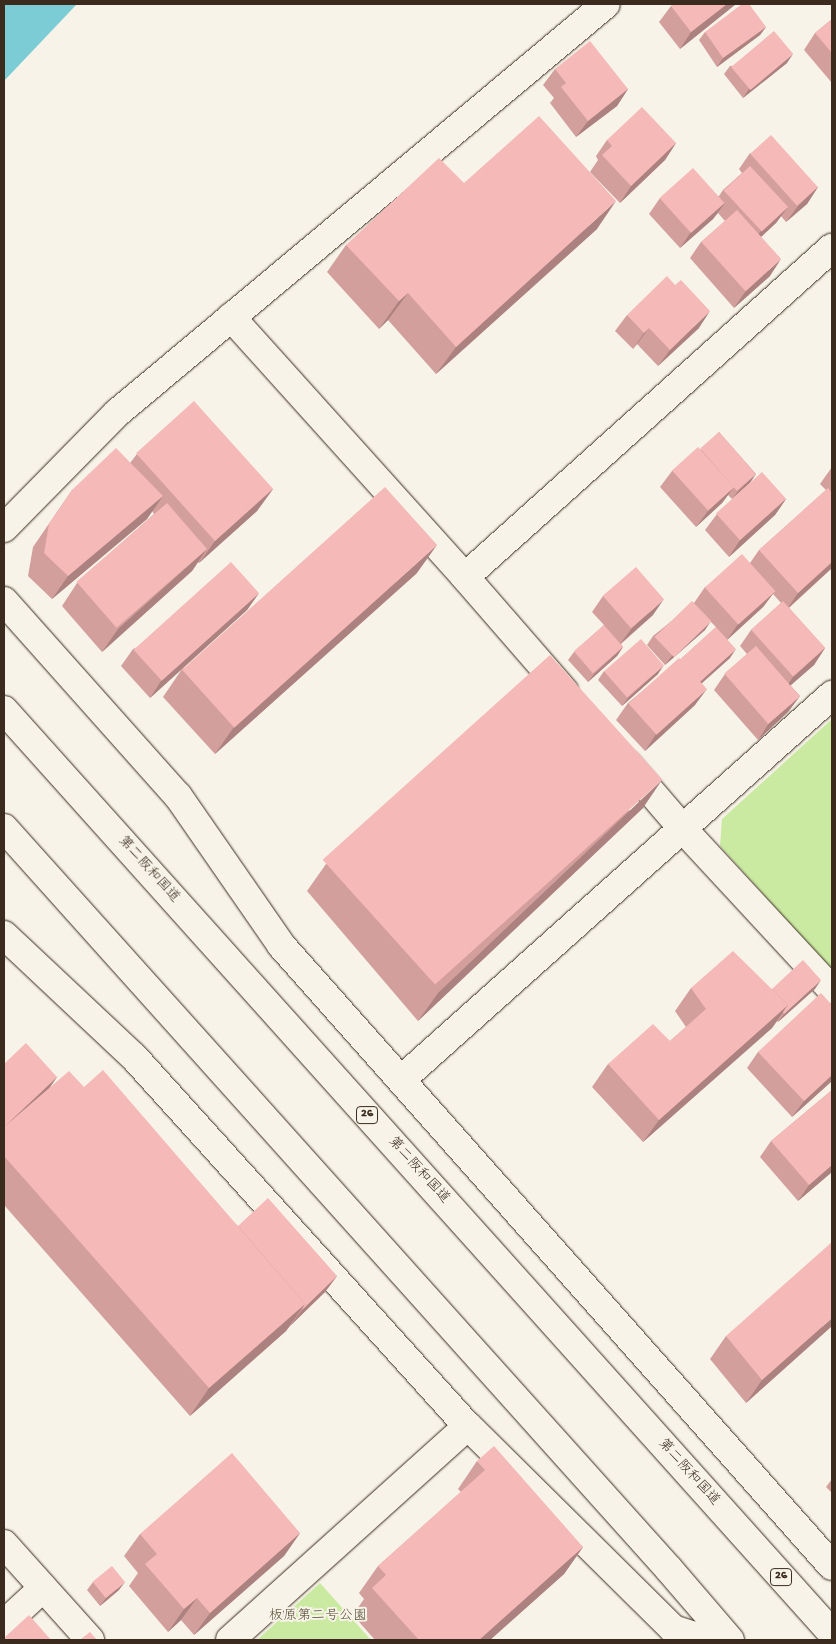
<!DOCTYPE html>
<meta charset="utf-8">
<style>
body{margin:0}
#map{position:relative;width:836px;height:1644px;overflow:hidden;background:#f7f3e8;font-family:"Gochi Hand","Klee One",sans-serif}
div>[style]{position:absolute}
.green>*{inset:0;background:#caeaa2}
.water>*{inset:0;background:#7bccd5}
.roads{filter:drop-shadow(0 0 1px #3b2a1e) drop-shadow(0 0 1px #3b2a1e)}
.minor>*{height:28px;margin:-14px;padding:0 14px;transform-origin:14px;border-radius:14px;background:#f7f3e8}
.highway>*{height:28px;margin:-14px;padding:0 14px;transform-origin:14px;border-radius:14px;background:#f7f3e8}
.wall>*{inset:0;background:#d39f9d}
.shaded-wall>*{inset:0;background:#ac8280}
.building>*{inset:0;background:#f5b9b7;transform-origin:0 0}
span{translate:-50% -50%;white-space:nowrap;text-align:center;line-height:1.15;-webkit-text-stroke:4px #f7f3e8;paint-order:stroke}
.shield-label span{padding:1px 4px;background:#f7f3e8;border:1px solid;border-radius:4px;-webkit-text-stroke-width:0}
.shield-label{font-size:12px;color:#3b2a1e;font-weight:700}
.street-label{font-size:14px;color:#3b2a1e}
.park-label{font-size:14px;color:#585038}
.frame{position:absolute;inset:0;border:5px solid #3b2a1e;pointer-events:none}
</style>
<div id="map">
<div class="green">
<i style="clip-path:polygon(832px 719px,832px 971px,720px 846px,722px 819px)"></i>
<i style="clip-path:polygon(320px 1583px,371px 1640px,257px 1640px)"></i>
</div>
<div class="water">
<i style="clip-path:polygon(4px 4px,77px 4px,4px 81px)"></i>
</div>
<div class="roads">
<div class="minor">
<i style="left:231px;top:317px;width:350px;rotate:48deg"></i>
<i style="left:465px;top:577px;width:151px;rotate:49deg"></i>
<i style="left:4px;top:528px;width:161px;rotate:-45.5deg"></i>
<i style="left:117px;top:413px;width:637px;rotate:-39.91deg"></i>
<i style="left:465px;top:577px;width:493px;rotate:-41.9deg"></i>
<i style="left:4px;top:601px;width:261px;rotate:48.3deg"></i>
<i style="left:178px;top:796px;width:181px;rotate:55.3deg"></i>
<i style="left:281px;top:945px;width:830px;rotate:48.42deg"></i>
<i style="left:628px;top:765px;width:84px;rotate:49.3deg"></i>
<i style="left:683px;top:829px;width:219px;rotate:47.2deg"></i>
<i style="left:4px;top:935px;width:178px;rotate:43.2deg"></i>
<i style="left:134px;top:1057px;width:498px;rotate:47.9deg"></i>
<i style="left:468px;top:1426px;width:289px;rotate:44.7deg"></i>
<i style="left:673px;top:1629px;width:36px;rotate:18deg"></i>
<i style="left:402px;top:1079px;width:577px;rotate:-41.77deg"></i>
<i style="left:4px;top:1544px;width:129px;rotate:48.1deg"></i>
<i style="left:4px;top:1624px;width:53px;rotate:-42.7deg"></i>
<i style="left:230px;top:1640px;width:320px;rotate:-42deg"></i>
</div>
<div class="highway">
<i style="left:4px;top:710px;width:1240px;rotate:48.11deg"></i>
<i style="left:4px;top:828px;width:994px;rotate:48.1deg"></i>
<i style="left:668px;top:1568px;width:95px;rotate:49.3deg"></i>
</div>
</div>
<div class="wall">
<i style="clip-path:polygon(674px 4px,736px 4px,680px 49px,659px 22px,671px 6px)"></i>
<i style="clip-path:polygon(832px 19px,832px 83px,804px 50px,815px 33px)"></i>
<i style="clip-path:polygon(766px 27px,760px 35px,717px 67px,699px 40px,705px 32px)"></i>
<i style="clip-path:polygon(787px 63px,743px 98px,724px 74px,730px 66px)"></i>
<i style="clip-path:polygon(555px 69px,628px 89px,617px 106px,576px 137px,550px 103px,554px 98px,543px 85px)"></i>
<i style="clip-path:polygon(607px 140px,676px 143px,665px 160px,620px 203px,590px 172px,598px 160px,596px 156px)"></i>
<i style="clip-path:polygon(750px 153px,818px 187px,807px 204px,786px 222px,781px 216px,776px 223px,761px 237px,770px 276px,734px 308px,690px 258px,701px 242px,725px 221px,718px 213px,713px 219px,680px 248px,649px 214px,660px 198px,719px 196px,723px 190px,742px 173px,739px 169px)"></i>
<i style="clip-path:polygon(464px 183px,597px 229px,436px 374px,388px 320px,379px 329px,327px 272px,346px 245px)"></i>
<i style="clip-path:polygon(627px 315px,699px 328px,658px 366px,637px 344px,633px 349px,615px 331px)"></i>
<i style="clip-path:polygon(719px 432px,756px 474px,732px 499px,728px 495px,722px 503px,696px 527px,660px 487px,672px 471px,700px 450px)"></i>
<i style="clip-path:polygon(137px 454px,273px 489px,257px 511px,199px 563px,198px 562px,192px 571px,102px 652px,62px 606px,77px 583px,154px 514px,152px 511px,147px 519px,52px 599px,28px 576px,33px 547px,72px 490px,130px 463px)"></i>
<i style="clip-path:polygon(832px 467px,832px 568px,789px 608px,825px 648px,814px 665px,790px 685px,800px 696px,788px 712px,758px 740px,714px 690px,725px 674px,747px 654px,740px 646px,751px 630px,781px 603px,773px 594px,763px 607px,727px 640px,730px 658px,702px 683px,695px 705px,645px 751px,616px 720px,628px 703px,680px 660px,716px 627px,710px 621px,705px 630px,665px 665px,647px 645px,653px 636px,694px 603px,705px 587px,750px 563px,759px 550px,826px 490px,820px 484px)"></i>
<i style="clip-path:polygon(786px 499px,775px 515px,729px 557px,705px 530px,717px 514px)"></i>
<i style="clip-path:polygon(417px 573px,215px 754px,163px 697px,182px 669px)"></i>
<i style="clip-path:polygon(259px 593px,247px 610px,150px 698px,121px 666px,133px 649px)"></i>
<i style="clip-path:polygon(603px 596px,653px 615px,621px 644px,623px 647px,617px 656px,588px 682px,568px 660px,574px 652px,604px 625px,592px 612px)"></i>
<i style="clip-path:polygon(604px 671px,658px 674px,622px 706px,598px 680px)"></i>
<i style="clip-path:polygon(643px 808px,418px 1021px,307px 891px,326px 864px)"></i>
<i style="clip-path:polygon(691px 988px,772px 989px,815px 989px,778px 1022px,777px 1021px,772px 1028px,643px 1142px,592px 1087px,608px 1064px,670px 1041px,686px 1027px,675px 1011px)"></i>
<i style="clip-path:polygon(832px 1005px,832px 1081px,792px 1117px,747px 1068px,758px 1052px)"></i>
<i style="clip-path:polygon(4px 1064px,57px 1077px,50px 1087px,84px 1087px,238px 1226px,337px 1276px,325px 1292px,290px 1326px,286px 1331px,190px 1416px,4px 1205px)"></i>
<i style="clip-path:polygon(832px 1090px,832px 1172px,798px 1201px,760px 1157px,771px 1141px)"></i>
<i style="clip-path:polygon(832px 1326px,746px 1403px,710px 1359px,726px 1336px)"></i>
<i style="clip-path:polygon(477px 1461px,583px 1547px,564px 1574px,490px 1640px,375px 1640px,353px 1615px,364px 1599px,359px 1593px,378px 1566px,461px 1492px,458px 1489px)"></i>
<i style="clip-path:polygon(832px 1479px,832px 1493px,826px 1487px)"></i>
<i style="clip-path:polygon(300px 1533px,284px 1556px,194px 1635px,181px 1620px,168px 1632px,129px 1586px,138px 1573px,124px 1556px,140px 1534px)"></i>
<i style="clip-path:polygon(93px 1582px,119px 1590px,100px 1606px,87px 1590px)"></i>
</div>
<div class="shaded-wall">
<i style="clip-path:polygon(727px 4px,736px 4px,680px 49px,691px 32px)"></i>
<i style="clip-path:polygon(766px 27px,760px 35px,717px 67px,723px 58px)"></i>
<i style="clip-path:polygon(793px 54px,787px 63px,743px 98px,749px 89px)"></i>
<i style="clip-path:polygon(628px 89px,617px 106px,576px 137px,588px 121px)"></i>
<i style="clip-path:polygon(676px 143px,665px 160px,620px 203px,631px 186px)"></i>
<i style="clip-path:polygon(818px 187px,807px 204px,786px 222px,798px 206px)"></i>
<i style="clip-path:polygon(616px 201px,597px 229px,436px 374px,456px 347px)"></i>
<i style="clip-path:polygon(725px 203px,713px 219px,680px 248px,691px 232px)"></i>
<i style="clip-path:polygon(788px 207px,776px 223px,749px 248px,760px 232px)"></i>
<i style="clip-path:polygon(781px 259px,770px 276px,734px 308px,745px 292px)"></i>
<i style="clip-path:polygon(408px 293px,388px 320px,379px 329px,399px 301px)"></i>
<i style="clip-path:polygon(710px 311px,699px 328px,658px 366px,670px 350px)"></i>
<i style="clip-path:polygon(649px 328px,637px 344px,633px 349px,644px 333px)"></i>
<i style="clip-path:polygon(756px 474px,750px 483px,732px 499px,738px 491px)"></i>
<i style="clip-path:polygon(734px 487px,722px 503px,696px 527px,708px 511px)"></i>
<i style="clip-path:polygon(273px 489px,257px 511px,199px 563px,215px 541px)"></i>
<i style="clip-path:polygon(163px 496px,147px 519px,52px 599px,68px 576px)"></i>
<i style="clip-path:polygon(786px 499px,775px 515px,729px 557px,740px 540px)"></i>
<i style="clip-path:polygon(437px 545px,417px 573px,215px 754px,234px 727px)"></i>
<i style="clip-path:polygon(207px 549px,192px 571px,102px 652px,118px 629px)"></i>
<i style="clip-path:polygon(832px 562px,832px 568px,787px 609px,798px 593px)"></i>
<i style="clip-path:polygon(775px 591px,763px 607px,727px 640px,738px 624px)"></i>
<i style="clip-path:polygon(259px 593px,247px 610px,150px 698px,161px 681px)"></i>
<i style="clip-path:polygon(664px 599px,653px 615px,620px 644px,632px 628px)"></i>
<i style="clip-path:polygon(711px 621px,705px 630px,665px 665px,671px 657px)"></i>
<i style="clip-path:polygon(623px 647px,617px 656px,588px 682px,594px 674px)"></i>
<i style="clip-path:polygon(825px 648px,814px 665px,782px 693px,793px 677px)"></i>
<i style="clip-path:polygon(736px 649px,730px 658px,693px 691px,699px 683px)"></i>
<i style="clip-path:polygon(664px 665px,658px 674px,622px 706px,628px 698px)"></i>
<i style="clip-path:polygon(707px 689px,695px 705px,645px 751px,656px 734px)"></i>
<i style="clip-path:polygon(800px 696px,788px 712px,758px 740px,769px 723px)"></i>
<i style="clip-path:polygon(662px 780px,643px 808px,418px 1021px,438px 993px)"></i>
<i style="clip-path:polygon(821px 980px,815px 989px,778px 1022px,784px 1014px)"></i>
<i style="clip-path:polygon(788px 1005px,772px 1028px,643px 1142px,659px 1120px)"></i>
<i style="clip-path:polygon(832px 1075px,832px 1081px,792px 1117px,804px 1101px)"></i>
<i style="clip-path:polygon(57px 1077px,46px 1093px,4px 1127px)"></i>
<i style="clip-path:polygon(832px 1165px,832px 1172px,798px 1201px,809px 1185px)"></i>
<i style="clip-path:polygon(337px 1276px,325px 1292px,290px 1326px,302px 1310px)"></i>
<i style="clip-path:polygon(305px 1304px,286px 1331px,190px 1416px,209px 1388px)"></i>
<i style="clip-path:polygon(832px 1318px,832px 1326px,746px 1403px,762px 1380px)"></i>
<i style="clip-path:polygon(300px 1533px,284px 1556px,194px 1635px,210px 1613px)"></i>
<i style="clip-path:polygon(583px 1547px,564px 1574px,490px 1640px,479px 1640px)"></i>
<i style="clip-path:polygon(125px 1582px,119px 1590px,100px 1606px,106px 1598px)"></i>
<i style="clip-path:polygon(197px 1598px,181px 1620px,168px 1632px,184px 1609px)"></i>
</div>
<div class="building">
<i style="clip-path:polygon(674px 4px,727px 4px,691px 32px,671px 6px)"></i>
<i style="clip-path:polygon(742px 4px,749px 4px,766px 27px,723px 58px,705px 32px)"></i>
<i style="clip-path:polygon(832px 19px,832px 53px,815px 33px)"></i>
<i style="left:774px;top:31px;width:30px;height:56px;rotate:50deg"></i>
<i style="clip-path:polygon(590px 41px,628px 89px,588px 121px,561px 87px,566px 83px,555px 69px)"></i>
<i style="clip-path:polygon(642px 107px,676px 143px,631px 186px,602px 155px,612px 146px,607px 140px)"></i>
<i style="clip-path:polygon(539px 116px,616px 201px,456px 347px,408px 293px,399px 301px,346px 245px,439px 158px,464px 183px)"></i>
<i style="left:771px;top:135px;width:70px;height:28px;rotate:48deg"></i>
<i style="left:750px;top:166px;width:56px;height:36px;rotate:47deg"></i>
<i style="left:693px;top:168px;width:47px;height:45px;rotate:48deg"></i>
<i style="left:737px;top:210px;width:66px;height:48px;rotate:48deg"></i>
<i style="clip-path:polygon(667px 276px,675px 285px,681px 280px,710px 311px,670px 350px,649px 328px,644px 333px,627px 315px)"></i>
<i style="left:194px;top:401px;width:118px;height:78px;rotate:48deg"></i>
<i style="left:719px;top:432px;width:56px;height:25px;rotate:49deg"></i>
<i style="left:698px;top:447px;width:54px;height:35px;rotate:48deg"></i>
<i style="clip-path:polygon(116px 448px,163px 496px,68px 576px,44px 553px,49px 524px,72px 490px)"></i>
<i style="left:762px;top:472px;width:36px;height:62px;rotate:48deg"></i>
<i style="left:385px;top:487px;width:78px;height:273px;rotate:48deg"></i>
<i style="clip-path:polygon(828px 488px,832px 493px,832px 562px,798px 593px,759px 550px)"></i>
<i style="left:167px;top:503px;width:61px;height:120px;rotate:49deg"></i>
<i style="left:742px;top:554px;width:50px;height:50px;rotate:48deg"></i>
<i style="left:231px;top:562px;width:42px;height:131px;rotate:48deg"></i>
<i style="left:636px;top:567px;width:43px;height:44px;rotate:49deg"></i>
<i style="left:692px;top:601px;width:28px;height:52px;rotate:46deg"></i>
<i style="left:783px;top:601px;width:63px;height:43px;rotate:48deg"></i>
<i style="left:604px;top:625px;width:29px;height:40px;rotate:49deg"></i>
<i style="left:716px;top:627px;width:30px;height:49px;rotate:48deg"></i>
<i style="left:641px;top:639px;width:35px;height:49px;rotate:49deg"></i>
<i style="left:756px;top:646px;width:67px;height:42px;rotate:49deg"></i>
<i style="left:550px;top:655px;width:168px;height:306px;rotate:48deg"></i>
<i style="left:679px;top:658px;width:42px;height:68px;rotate:48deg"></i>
<i style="clip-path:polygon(733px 951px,788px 1005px,659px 1120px,608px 1064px,653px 1024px,670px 1041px,706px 1009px,691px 988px)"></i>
<i style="clip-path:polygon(803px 960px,821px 980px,784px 1014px,783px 1012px,788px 1005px,772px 989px)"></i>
<i style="clip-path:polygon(821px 993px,832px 1005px,832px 1075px,804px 1101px,758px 1052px)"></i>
<i style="clip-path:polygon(26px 1043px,57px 1077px,4px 1127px,4px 1064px)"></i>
<i style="clip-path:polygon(103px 1070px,305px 1304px,209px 1388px,4px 1156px,4px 1127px,69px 1071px,84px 1087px)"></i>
<i style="clip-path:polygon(832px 1090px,832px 1165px,809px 1185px,771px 1141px)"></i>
<i style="clip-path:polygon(268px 1198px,337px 1276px,302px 1310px,305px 1304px,238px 1226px)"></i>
<i style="clip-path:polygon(832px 1242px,832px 1318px,762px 1380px,726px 1336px)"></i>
<i style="clip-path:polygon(494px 1446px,583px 1547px,479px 1640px,419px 1640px,372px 1588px,386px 1575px,378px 1566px,485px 1470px,477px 1461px)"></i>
<i style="clip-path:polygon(232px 1453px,300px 1533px,210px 1613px,197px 1598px,184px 1609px,145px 1564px,157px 1554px,140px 1534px)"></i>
<i style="left:112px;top:1566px;width:21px;height:25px;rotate:51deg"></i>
<i style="clip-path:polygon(29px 1615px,51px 1640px,4px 1640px,4px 1638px)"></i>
<i style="clip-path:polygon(90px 1632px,97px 1640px,80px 1640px)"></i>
</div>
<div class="shield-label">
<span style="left:367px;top:1115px">26</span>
<span style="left:781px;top:1577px">26</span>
</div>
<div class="street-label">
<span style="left:148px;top:870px;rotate:48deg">第二阪和国道</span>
<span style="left:418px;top:1171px;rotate:48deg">第二阪和国道</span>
<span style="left:688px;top:1473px;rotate:48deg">第二阪和国道</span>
</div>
<div class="park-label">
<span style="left:318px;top:1617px">板原第二号公園</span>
</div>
<div class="frame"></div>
</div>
